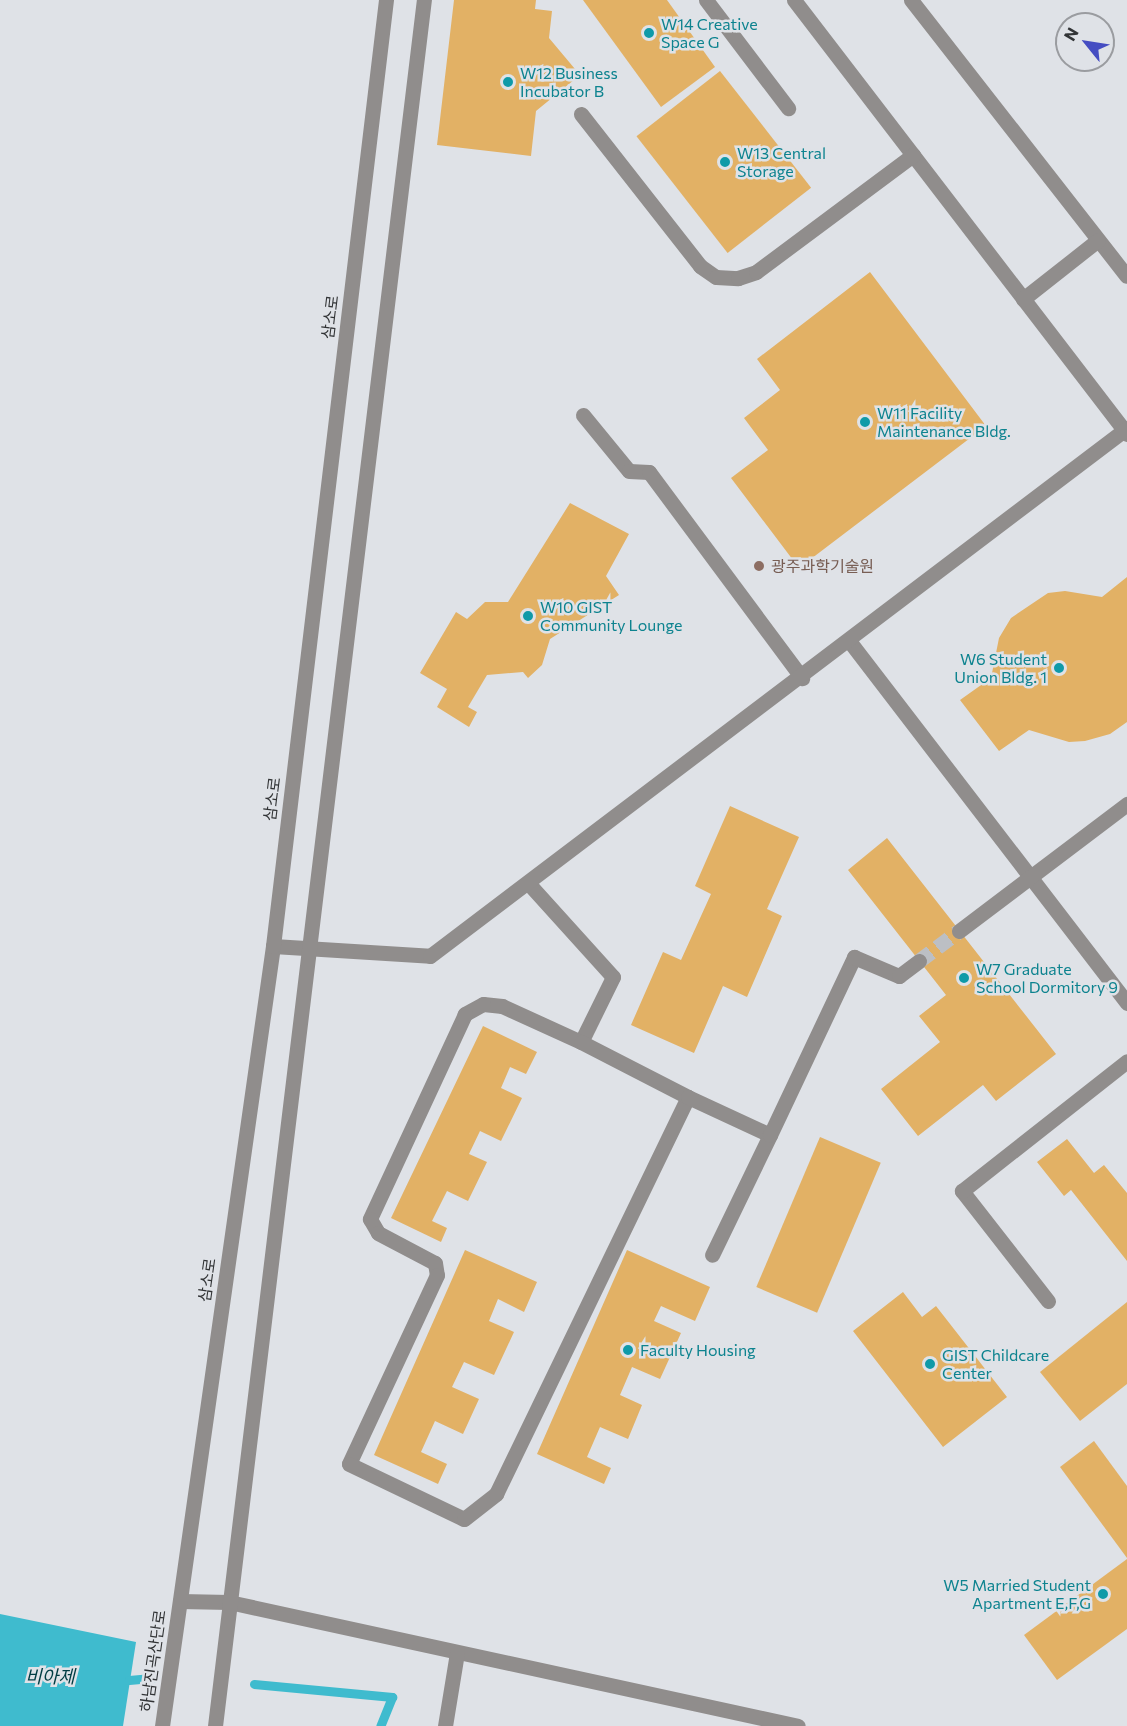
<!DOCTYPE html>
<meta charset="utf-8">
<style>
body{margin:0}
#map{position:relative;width:1127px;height:1726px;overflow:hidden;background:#dfe2e7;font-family:Commissioner,"Noto Sans KR",sans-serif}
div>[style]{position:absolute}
.water>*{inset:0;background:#3fbbce}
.stream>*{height:9px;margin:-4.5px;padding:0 4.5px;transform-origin:4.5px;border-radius:4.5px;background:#3fbbce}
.building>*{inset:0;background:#e2b165;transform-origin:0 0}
.minor-tunnel>*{height:15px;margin-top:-7.5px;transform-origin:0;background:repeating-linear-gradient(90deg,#bcbfc4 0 15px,transparent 0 23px)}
.minor>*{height:15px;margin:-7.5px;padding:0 7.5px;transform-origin:7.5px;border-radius:7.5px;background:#908d8c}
.dots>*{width:16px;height:16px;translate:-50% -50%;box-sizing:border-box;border:3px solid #dfe2e7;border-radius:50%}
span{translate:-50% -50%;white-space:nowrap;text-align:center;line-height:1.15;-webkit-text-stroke:5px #dfe2e7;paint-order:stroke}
.culture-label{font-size:16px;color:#0d838f}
.left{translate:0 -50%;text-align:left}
.right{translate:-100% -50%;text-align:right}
.street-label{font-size:16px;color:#323436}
.education-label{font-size:16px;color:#785e54}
.water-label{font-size:18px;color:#003c43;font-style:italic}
.north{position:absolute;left:1055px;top:12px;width:60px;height:60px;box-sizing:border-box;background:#dfe2e7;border:2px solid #9a9ca0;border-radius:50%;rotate:300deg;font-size:16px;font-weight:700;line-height:24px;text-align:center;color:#323436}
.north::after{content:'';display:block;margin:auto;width:21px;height:27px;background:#454dc2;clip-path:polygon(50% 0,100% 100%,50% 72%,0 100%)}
</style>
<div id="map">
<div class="water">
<i style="clip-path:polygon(0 1614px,136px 1642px,123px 1726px,0 1726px)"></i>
</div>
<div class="stream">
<i style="left:129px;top:1680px;width:25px;rotate:-5deg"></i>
<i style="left:254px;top:1684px;width:139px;rotate:5.4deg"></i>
<i style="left:392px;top:1697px;width:31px;rotate:112deg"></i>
</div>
<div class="building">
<i style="clip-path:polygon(454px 0,536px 0,535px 9px,552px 11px,549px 38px,580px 75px,536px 111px,531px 156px,437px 145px)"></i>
<i style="clip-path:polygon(583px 0,667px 0,715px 67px,661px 107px)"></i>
<i style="left:720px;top:71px;width:148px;height:106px;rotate:52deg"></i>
<i style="clip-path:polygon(870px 272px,986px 426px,799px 568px,731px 478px,768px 450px,744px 418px,780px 390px,757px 359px)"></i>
<i style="clip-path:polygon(570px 503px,629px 534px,606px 576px,619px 595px,550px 639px,542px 665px,528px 678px,523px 672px,487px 675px,468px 707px,477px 712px,469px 727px,437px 707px,447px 689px,420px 673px,456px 612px,467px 619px,485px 602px,508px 602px)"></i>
<i style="clip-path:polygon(1127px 577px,1127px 722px,1110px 734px,1085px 741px,1069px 742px,1029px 730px,999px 751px,960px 700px,991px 678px,999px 638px,1011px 618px,1048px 593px,1065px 591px,1102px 597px)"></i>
<i style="clip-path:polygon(730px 806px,799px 837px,767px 909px,782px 916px,747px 997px,723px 986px,694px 1053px,631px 1025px,663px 952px,681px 960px,711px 894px,695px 886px)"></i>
<i style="clip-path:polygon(887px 838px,1056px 1054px,996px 1101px,983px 1085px,918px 1136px,881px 1089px,940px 1042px,919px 1016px,946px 995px,848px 870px)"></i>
<i style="clip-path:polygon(483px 1026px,537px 1052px,526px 1074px,510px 1067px,501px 1088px,522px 1098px,501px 1141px,480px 1131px,469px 1154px,487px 1162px,468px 1201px,447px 1191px,432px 1221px,447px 1228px,441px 1242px,391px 1218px)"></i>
<i style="left:820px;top:1137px;width:66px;height:163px;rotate:23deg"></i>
<i style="clip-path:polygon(1067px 1139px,1094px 1173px,1104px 1165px,1127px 1193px,1127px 1261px,1071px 1190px,1064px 1196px,1037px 1162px)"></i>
<i style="clip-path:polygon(465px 1250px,537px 1282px,524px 1312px,498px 1299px,489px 1321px,514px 1332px,494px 1375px,464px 1362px,452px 1387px,479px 1399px,463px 1434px,435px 1421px,421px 1452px,447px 1464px,438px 1484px,374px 1455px)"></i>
<i style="clip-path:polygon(627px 1250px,710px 1287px,695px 1321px,661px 1306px,654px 1321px,681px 1333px,660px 1379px,632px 1367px,620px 1395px,642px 1405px,628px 1439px,600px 1427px,587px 1457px,611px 1468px,604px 1484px,537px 1454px)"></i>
<i style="clip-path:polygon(903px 1292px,922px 1317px,936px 1306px,1007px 1397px,943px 1447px,853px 1331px)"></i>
<i style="clip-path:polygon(1127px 1302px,1127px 1384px,1080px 1421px,1040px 1372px)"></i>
<i style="clip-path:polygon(1094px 1441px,1127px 1486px,1127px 1558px,1060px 1467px)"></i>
<i style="clip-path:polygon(1127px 1559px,1127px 1629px,1057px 1680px,1024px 1635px)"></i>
</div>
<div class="minor-tunnel">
<i style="left:919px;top:961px;width:50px;rotate:-36.9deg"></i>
</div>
<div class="minor">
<i style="left:706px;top:0;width:136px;rotate:52.8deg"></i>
<i style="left:794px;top:0;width:547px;rotate:52.5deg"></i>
<i style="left:911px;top:0;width:350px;rotate:52deg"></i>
<i style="left:581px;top:114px;width:193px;rotate:51.9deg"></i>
<i style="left:700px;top:266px;width:19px;rotate:35deg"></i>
<i style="left:716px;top:277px;width:22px;rotate:3deg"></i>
<i style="left:738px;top:278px;width:19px;rotate:-18deg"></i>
<i style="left:756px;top:272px;width:196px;rotate:-36.7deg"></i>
<i style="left:1023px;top:299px;width:95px;rotate:-38.2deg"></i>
<i style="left:583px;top:415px;width:72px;rotate:50.6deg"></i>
<i style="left:629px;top:471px;width:20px;rotate:3deg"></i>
<i style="left:649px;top:472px;width:257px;rotate:53.4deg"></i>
<i style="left:850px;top:642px;width:455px;rotate:52.5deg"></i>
<i style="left:529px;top:884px;width:125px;rotate:47.9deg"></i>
<i style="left:613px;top:977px;width:72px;rotate:116.2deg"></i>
<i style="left:581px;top:1042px;width:87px;rotate:-155.5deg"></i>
<i style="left:502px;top:1006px;width:19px;rotate:-174deg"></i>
<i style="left:483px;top:1004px;width:21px;rotate:151deg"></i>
<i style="left:465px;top:1014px;width:226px;rotate:114.9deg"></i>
<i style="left:370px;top:1219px;width:16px;rotate:60deg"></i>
<i style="left:378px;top:1233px;width:64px;rotate:27.8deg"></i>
<i style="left:435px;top:1263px;width:12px;rotate:81deg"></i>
<i style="left:437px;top:1275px;width:208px;rotate:115deg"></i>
<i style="left:349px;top:1464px;width:127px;rotate:25.6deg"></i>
<i style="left:464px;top:1519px;width:41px;rotate:-38deg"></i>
<i style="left:496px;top:1494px;width:441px;rotate:-64.2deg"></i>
<i style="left:688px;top:1097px;width:120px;rotate:-152.8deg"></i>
<i style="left:959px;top:931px;width:211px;rotate:-37.1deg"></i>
<i style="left:273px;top:946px;width:157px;rotate:3.6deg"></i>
<i style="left:430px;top:956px;width:874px;rotate:-37.15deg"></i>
<i style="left:688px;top:1097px;width:90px;rotate:24.9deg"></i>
<i style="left:770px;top:1135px;width:133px;rotate:115.8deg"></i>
<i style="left:770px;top:1135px;width:197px;rotate:-64.7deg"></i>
<i style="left:854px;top:957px;width:49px;rotate:22.9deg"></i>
<i style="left:899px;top:976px;width:25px;rotate:-37deg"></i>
<i style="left:1048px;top:1301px;width:140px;rotate:-128deg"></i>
<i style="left:962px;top:1191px;width:210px;rotate:-38.2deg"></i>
<i style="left:180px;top:1601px;width:49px;rotate:1.2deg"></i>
<i style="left:229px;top:1602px;width:582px;rotate:12.29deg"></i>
<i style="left:162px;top:1726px;width:788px;rotate:-81.9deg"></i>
<i style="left:273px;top:946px;width:953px;rotate:-83.19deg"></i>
<i style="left:215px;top:1726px;width:1739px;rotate:-83.1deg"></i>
<i style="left:445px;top:1726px;width:74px;rotate:-80.7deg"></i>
</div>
<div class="dots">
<i style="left:649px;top:33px;background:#0f9aa8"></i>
<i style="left:508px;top:82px;background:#0f9aa8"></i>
<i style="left:725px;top:162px;background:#0f9aa8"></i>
<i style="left:865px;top:422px;background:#0f9aa8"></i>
<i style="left:759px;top:566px;background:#8d6e63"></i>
<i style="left:528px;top:616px;background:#0f9aa8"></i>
<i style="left:1059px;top:668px;background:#0f9aa8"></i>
<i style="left:964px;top:978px;background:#0f9aa8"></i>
<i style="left:628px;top:1350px;background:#0f9aa8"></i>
<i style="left:930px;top:1364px;background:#0f9aa8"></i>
<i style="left:1103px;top:1594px;background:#0f9aa8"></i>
</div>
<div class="culture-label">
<span class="left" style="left:661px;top:33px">W14 Creative<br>Space G</span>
<span class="left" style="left:520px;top:82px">W12 Business<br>Incubator B</span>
<span class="left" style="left:737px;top:162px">W13 Central<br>Storage</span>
<span class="left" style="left:877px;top:422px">W11 Facility<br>Maintenance Bldg.</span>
<span class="left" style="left:540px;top:616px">W10 GIST<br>Community Lounge</span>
<span class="right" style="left:1047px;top:668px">W6 Student<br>Union Bldg. 1</span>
<span class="left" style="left:976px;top:978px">W7 Graduate<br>School Dormitory 9</span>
<span class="left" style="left:640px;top:1350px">Faculty Housing</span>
<span class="left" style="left:942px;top:1364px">GIST Childcare<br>Center</span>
<span class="right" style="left:1091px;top:1594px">W5 Married Student<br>Apartment E,F,G</span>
</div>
<div class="street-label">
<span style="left:330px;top:317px;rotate:-83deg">삼소로</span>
<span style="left:272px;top:799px;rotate:-83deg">삼소로</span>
<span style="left:207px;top:1280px;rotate:-82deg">삼소로</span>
<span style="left:153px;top:1661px;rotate:-82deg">하남진곡산단로</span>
</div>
<div class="education-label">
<span class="left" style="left:771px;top:566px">광주과학기술원</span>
</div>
<div class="water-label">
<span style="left:50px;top:1676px">비아제</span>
</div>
<div class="north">N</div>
</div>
